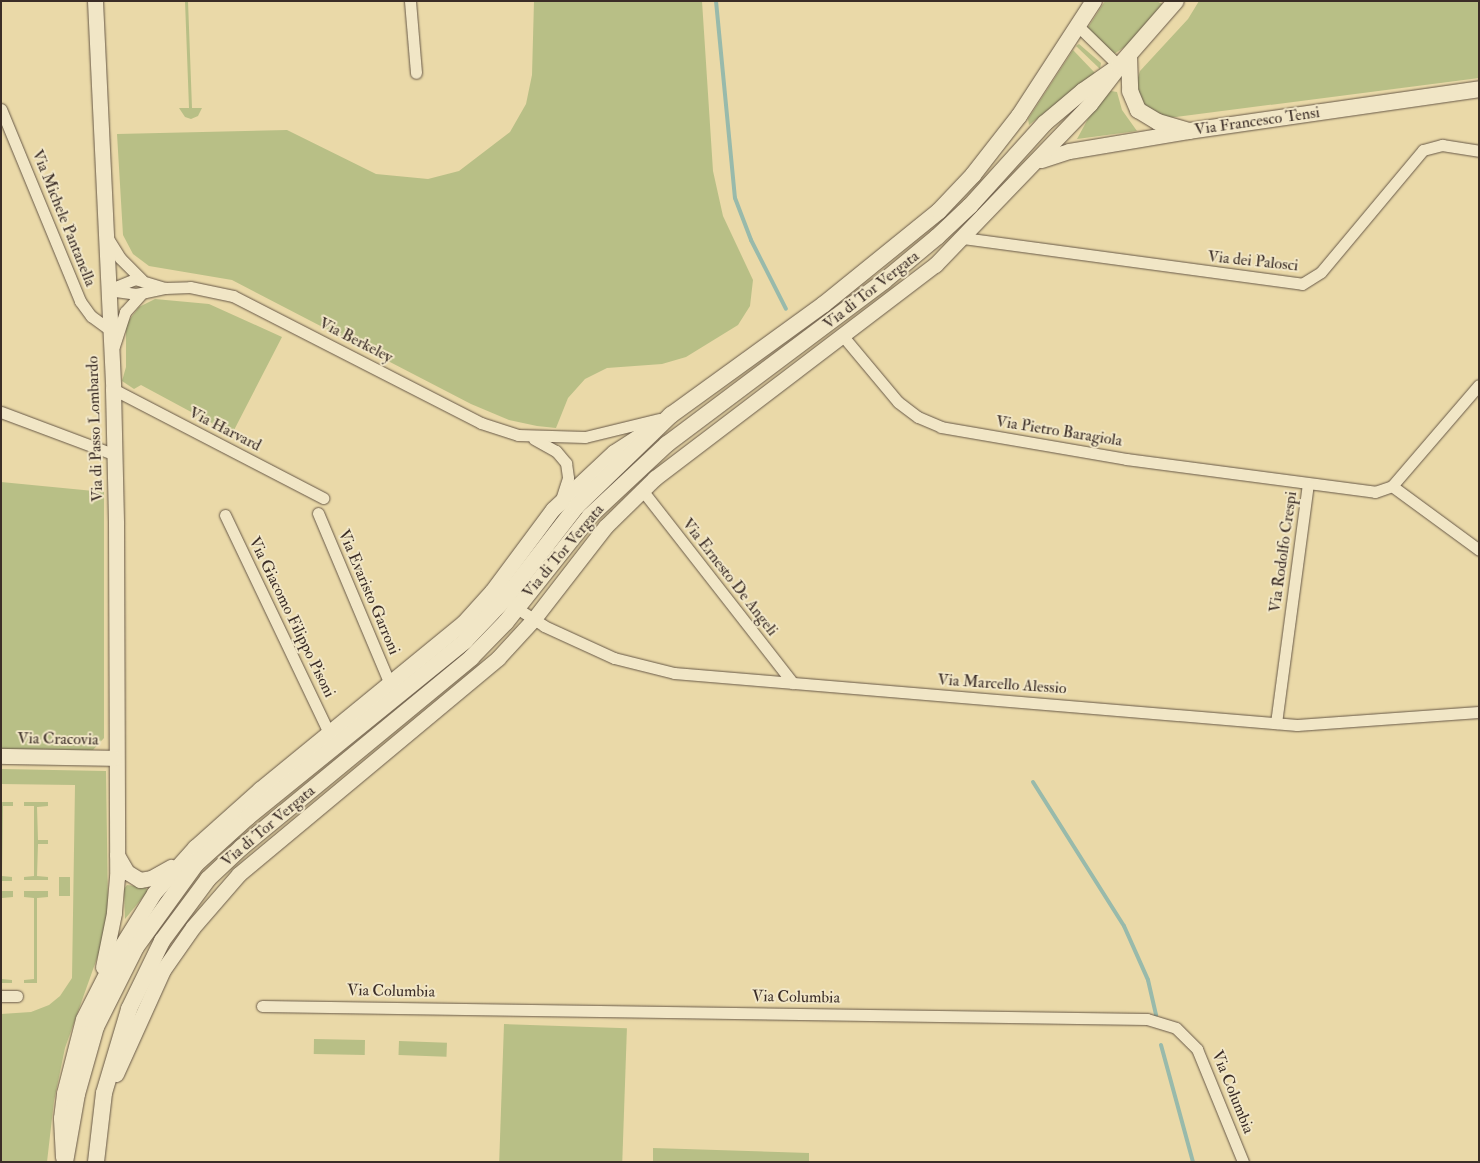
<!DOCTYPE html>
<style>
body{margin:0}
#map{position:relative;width:1480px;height:1163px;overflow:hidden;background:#ead9a8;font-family:"IM FELL Double Pica",serif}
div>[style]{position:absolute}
.green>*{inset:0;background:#b8bf86;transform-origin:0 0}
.stream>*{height:4px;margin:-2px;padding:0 2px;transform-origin:2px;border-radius:2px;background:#98baab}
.roads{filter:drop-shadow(0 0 1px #675847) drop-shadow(0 0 1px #675847)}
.minor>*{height:11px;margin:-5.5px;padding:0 5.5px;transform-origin:5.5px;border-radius:5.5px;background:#f1e6c6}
.tertiary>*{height:15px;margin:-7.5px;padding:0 7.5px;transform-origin:7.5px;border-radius:7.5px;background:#f1e6c6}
.secondary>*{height:16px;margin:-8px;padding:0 8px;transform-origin:8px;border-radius:8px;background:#f1e6c6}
span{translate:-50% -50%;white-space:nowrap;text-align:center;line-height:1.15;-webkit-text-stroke:4px #f1e6c6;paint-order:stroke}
.street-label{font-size:16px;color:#3b2d27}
.frame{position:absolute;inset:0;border:2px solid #3b2d27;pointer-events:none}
</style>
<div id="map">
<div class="green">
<i style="clip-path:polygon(185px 1px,188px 1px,192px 108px,202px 108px,198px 116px,191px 119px,185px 117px,179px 108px,189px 108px)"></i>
<i style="clip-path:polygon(534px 1px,702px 1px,713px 171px,723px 216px,753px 280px,750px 306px,738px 325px,686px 357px,662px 364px,607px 368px,585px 379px,568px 398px,556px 428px,537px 426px,509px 420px,471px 404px,232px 280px,149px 266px,133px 254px,123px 235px,117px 134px,287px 130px,376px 174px,428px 179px,459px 171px,510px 132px,526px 104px,532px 75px)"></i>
<i style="clip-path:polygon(1105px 1px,1156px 1px,1163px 4px,1129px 44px,1114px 54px,1087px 29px)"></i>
<i style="clip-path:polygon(1199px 1px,1479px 1px,1479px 78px,1168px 118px,1140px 103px,1136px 84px,1140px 71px,1188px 19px)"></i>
<i style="clip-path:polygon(1079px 44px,1101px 63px,1100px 69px,1076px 46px)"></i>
<i style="clip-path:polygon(1073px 50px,1095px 73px,1029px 125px,1028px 119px)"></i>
<i style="clip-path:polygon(1111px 91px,1117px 92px,1122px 110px,1137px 131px,1077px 139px,1090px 115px)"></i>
<i style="clip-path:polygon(155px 299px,209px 304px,282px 337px,232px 434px,141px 385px,134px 389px,122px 381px,126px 367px,126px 324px,139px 307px)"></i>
<i style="clip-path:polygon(1px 482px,104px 492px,104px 738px,93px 750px,1px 749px)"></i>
<i style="clip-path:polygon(1px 769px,106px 771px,108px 908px,101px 947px,65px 1048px,54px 1101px,47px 1162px,1px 1162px,1px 1014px,31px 1012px,49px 1005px,60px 996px,72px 978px,75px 785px,1px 784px)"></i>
<i style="clip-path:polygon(1px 802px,13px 802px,13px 806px,3px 806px,2px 876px,12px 877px,12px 881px,1px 881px)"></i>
<i style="clip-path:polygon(24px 802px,48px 802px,48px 806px,37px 807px,38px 840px,48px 840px,48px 844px,38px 844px,37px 876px,48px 877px,48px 880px,24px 880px,24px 877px,34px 876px,34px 806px,24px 806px)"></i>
<i style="left:59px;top:877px;width:11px;height:19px"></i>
<i style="clip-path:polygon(127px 885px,145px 887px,148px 891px,125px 919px,124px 889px)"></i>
<i style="clip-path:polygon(1px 891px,13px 891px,13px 897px,2px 898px,2px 979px,12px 980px,12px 983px,1px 983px)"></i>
<i style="clip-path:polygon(24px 891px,48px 891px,48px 897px,37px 898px,37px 983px,24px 983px,24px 980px,34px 979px,34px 898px,24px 897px)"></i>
<i style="left:504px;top:1024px;width:123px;height:138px;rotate:2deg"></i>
<i style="left:314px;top:1039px;width:51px;height:15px;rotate:1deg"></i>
<i style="left:399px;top:1041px;width:48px;height:14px;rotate:2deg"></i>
<i style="clip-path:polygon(653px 1148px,809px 1153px,809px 1162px,653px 1162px)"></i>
</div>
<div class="stream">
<i style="left:716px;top:1px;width:198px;rotate:84.5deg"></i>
<i style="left:735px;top:198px;width:45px;rotate:69.1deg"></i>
<i style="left:751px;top:240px;width:77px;rotate:63.1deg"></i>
<i style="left:1033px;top:782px;width:170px;rotate:57.7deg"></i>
<i style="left:1124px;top:926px;width:59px;rotate:66deg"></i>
<i style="left:1148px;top:980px;width:36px;rotate:77deg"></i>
<i style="left:1161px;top:1045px;width:121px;rotate:74.7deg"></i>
</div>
<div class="roads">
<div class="minor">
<i style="left:410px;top:1px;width:72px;rotate:85.2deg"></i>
<i style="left:1078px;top:26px;width:57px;rotate:44.3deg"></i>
<i style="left:1px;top:109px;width:208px;rotate:67.6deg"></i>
<i style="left:80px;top:301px;width:19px;rotate:54deg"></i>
<i style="left:91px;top:316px;width:22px;rotate:36deg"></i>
<i style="left:107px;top:237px;width:25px;rotate:58deg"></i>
<i style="left:120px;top:258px;width:31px;rotate:45deg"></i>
<i style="left:963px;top:238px;width:342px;rotate:7.7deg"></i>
<i style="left:1302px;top:284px;width:22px;rotate:-32deg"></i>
<i style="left:1321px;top:272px;width:159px;rotate:-50.1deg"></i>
<i style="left:1423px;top:150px;width:20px;rotate:-15deg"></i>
<i style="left:1442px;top:145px;width:37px;rotate:9deg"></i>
<i style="left:108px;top:290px;width:28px;rotate:8deg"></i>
<i style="left:136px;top:294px;width:30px;rotate:-12deg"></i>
<i style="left:165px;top:288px;width:25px;rotate:-2deg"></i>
<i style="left:190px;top:287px;width:44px;rotate:11.8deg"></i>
<i style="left:233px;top:296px;width:279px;rotate:27.1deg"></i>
<i style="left:481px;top:423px;width:39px;rotate:18deg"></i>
<i style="left:518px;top:435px;width:67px;rotate:1.7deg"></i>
<i style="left:585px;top:437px;width:76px;rotate:-13.7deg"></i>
<i style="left:108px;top:290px;width:29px;rotate:-22deg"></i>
<i style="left:135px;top:279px;width:31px;rotate:17deg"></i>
<i style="left:842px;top:335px;width:87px;rotate:50.1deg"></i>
<i style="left:898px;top:402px;width:25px;rotate:37deg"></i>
<i style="left:918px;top:417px;width:25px;rotate:23deg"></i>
<i style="left:941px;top:427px;width:188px;rotate:9.8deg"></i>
<i style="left:1126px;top:459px;width:251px;rotate:7.5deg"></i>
<i style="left:1375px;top:492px;width:18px;rotate:-19deg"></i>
<i style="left:1392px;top:486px;width:133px;rotate:-49.3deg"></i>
<i style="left:114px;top:346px;width:36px;rotate:-72deg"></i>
<i style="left:125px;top:312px;width:25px;rotate:-48deg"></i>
<i style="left:113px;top:389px;width:237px;rotate:27.4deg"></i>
<i style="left:1px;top:412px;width:120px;rotate:20.6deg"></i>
<i style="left:534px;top:439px;width:25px;rotate:29deg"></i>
<i style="left:556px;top:451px;width:16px;rotate:50deg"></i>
<i style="left:566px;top:463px;width:15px;rotate:82deg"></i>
<i style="left:568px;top:478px;width:23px;rotate:108deg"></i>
<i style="left:1392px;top:486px;width:108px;rotate:36.3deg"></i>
<i style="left:642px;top:490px;width:245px;rotate:52deg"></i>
<i style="left:318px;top:513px;width:186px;rotate:67.2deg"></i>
<i style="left:225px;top:515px;width:242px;rotate:64.5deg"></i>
<i style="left:512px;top:605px;width:38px;rotate:33deg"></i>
<i style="left:544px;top:626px;width:77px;rotate:24.6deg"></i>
<i style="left:614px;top:658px;width:62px;rotate:14deg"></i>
<i style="left:674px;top:673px;width:625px;rotate:4.77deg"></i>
<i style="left:1297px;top:725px;width:182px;rotate:-4.1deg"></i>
<i style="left:1276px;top:723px;width:241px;rotate:-82.4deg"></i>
<i style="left:1px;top:996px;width:16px"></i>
<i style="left:262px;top:1006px;width:885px;rotate:0.84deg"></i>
<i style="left:1147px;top:1019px;width:30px;rotate:17deg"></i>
<i style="left:1176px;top:1028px;width:30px;rotate:45deg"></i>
<i style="left:1197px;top:1049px;width:122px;rotate:67.8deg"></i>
</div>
<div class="tertiary">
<i style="left:95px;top:1px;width:388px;rotate:87.3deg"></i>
<i style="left:113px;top:389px;width:135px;rotate:88.7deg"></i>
<i style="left:116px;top:524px;width:353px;rotate:89.8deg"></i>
<i style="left:117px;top:877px;width:36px;rotate:95deg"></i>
<i style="left:114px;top:913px;width:55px;rotate:101.5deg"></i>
<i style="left:1041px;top:160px;width:29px;rotate:-18deg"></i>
<i style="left:1069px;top:151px;width:122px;rotate:-9.5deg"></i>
<i style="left:1px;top:756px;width:113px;rotate:1deg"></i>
<i style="left:117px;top:855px;width:20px;rotate:60deg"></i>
<i style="left:127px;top:872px;width:15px;rotate:32deg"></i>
<i style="left:140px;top:880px;width:11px;rotate:-10deg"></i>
<i style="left:151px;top:878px;width:23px;rotate:-29deg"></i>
<i style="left:116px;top:1074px;width:114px;rotate:-65.7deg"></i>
<i style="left:163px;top:970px;width:52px;rotate:-55.1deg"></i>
<i style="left:193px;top:927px;width:70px;rotate:-49deg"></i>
<i style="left:239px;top:874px;width:337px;rotate:-39.8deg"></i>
<i style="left:498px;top:658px;width:52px;rotate:-47.4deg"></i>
<i style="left:533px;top:620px;width:119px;rotate:-52.2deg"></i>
<i style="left:606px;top:526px;width:69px;rotate:-44.4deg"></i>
<i style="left:655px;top:478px;width:352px;rotate:-37.3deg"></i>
<i style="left:935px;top:265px;width:223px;rotate:-46.1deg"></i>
<i style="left:1090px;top:104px;width:43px;rotate:-52.6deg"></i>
<i style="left:63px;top:1157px;width:39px;rotate:-93deg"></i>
<i style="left:61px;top:1118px;width:25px;rotate:-83deg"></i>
<i style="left:64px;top:1093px;width:76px;rotate:-75.6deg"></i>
<i style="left:83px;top:1019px;width:71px;rotate:-63.1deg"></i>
<i style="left:115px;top:956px;width:74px;rotate:-58.2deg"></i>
<i style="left:154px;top:893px;width:62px;rotate:-48.3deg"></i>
<i style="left:195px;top:847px;width:87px;rotate:-41.7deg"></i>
<i style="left:260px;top:789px;width:262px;rotate:-39.3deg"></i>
<i style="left:463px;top:623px;width:43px;rotate:-47.8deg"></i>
<i style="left:492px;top:591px;width:102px;rotate:-53.4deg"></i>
<i style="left:553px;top:509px;width:83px;rotate:-43.1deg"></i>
<i style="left:614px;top:452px;width:46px;rotate:-32.7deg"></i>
</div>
<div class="secondary">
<i style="left:1129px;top:56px;width:35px;rotate:88deg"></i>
<i style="left:1130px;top:91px;width:21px;rotate:67deg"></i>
<i style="left:1138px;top:110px;width:23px;rotate:31deg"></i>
<i style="left:1158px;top:122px;width:32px;rotate:16deg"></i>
<i style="left:1189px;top:131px;width:293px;rotate:-8.2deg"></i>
<i style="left:65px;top:1162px;width:69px;rotate:-80deg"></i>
<i style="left:77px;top:1094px;width:70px;rotate:-74.2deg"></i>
<i style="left:96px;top:1027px;width:89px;rotate:-63.4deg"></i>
<i style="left:136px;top:947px;width:102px;rotate:-54.1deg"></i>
<i style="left:196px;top:864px;width:70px;rotate:-42.1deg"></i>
<i style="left:248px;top:817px;width:279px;rotate:-39deg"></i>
<i style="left:465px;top:641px;width:57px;rotate:-46.4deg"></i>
<i style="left:504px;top:600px;width:119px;rotate:-52.2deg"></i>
<i style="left:577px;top:506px;width:131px;rotate:-44.1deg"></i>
<i style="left:671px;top:415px;width:188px;rotate:-35.9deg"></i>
<i style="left:823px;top:305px;width:149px;rotate:-39deg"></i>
<i style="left:939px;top:211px;width:50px;rotate:-46.6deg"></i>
<i style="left:973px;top:175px;width:75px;rotate:-52.1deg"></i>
<i style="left:1019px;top:116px;width:137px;rotate:-56.9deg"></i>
<i style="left:96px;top:1162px;width:69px;rotate:-83.4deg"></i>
<i style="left:104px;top:1093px;width:88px;rotate:-73.4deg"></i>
<i style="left:129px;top:1009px;width:76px;rotate:-64.1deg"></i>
<i style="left:162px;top:941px;width:77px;rotate:-53.4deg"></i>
<i style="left:208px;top:879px;width:47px;rotate:-43.3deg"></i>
<i style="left:242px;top:847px;width:297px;rotate:-39.5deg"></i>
<i style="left:471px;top:658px;width:50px;rotate:-45.8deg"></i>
<i style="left:506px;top:622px;width:135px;rotate:-51.6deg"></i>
<i style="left:590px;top:516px;width:105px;rotate:-43.1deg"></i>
<i style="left:667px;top:444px;width:271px;rotate:-36.9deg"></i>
<i style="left:884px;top:281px;width:69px;rotate:-39.7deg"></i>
<i style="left:937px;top:237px;width:45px;rotate:-43.2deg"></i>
<i style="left:970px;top:206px;width:112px;rotate:-47.9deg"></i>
<i style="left:1045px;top:123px;width:50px;rotate:-40.1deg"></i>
<i style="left:1083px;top:91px;width:44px;rotate:-34.8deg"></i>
<i style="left:1119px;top:66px;width:86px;rotate:-48.8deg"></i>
</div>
</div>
<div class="street-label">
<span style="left:1257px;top:121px;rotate:-8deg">Via Francesco Tensi</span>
<span style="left:64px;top:218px;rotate:68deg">Via Michele Pantanella</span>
<span style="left:1253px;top:261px;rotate:6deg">Via dei Palosci</span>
<span style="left:871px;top:290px;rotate:-38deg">Via di Tor Vergata</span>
<span style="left:356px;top:340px;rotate:27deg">Via Berkeley</span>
<span style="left:95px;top:429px;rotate:-92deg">Via di Passo Lombardo</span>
<span style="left:225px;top:429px;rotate:27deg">Via Harvard</span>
<span style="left:1059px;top:431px;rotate:9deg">Via Pietro Baragiola</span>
<span style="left:563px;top:551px;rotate:-50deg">Via di Tor Vergata</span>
<span style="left:1283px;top:552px;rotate:-82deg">Via Rodolfo Crespi</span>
<span style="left:730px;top:577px;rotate:52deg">Via Ernesto De Angeli</span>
<span style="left:369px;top:592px;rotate:67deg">Via Evaristo Garroni</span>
<span style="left:292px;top:617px;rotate:64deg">Via Giacomo Filippo Pisoni</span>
<span style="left:1002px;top:684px;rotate:4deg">Via Marcello Alessio</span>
<span style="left:58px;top:739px;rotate:1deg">Via Cracovia</span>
<span style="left:268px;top:826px;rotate:-40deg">Via di Tor Vergata</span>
<span style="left:391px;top:991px;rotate:1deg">Via Columbia</span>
<span style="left:796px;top:997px;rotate:1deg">Via Columbia</span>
<span style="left:1233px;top:1092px;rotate:68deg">Via Columbia</span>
</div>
<div class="frame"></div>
</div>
